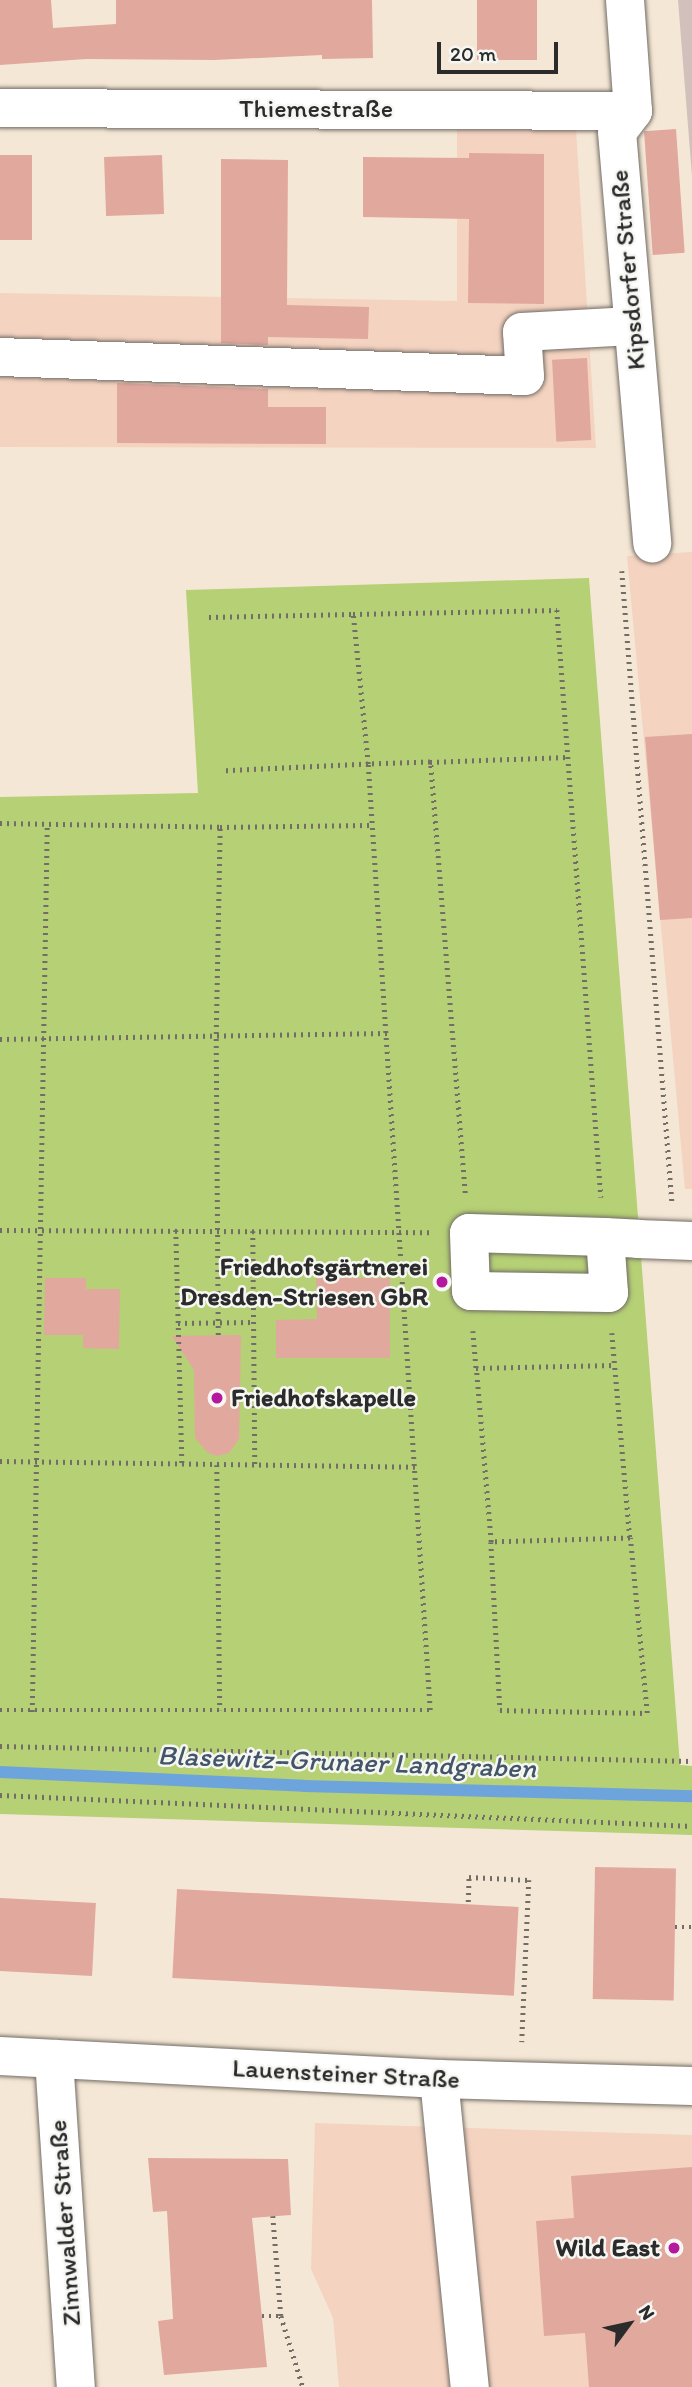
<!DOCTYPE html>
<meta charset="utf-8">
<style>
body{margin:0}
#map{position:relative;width:692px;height:2387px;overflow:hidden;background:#f5e7d5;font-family:Itim,sans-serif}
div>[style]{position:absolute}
.built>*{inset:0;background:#f5d3c1}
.industrial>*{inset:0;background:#d1c0bc}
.green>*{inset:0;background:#b5d075}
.stream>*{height:12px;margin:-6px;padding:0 6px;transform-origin:6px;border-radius:6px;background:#6ea4dc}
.building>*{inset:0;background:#e1a89e;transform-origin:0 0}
.path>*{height:4.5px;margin-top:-2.25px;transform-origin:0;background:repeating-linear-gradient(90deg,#726d66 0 2px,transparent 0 7px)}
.roads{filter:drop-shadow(0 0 2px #726d66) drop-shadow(0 0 2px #726d66)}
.minor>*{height:38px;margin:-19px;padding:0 19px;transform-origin:19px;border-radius:19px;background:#fff}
.dots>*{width:19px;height:19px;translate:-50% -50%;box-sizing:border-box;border:4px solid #f6f6f2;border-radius:50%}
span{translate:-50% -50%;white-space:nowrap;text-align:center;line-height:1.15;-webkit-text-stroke:5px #f6f6f2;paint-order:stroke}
.street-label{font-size:26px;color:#2b2b2b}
.poi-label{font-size:26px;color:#2b2b2b;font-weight:700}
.right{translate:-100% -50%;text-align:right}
.left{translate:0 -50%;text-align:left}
.water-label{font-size:28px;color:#425569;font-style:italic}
.north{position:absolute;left:594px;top:2289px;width:70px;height:70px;-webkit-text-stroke:5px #f6f6f2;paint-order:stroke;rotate:57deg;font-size:19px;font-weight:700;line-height:28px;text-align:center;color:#2b2b2b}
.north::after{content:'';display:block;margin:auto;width:24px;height:32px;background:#2b2b2b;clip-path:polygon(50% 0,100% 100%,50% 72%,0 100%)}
.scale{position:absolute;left:437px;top:42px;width:121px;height:32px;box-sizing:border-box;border:4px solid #2b2b2b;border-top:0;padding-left:9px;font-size:21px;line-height:24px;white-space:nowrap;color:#2b2b2b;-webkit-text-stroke:5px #f6f6f2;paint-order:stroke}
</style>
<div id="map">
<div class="built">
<i style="clip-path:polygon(457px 129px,576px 129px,596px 448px,0 447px,0 293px,457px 301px)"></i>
<i style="clip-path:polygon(692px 552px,692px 1189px,685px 1189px,627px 556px)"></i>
<i style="clip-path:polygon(315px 2123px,692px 2135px,692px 2387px,339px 2387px,333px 2318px,311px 2269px)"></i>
</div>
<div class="industrial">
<i style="clip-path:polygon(678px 0,692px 0,692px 176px)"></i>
</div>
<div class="green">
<i style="clip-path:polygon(589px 578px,680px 1765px,692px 1766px,692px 1835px,0 1814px,0 797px,198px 793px,186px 590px)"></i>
</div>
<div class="stream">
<i style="left:0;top:1772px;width:304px;rotate:2.6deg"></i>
<i style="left:304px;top:1786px;width:388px;rotate:1.5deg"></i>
</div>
<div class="building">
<i style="clip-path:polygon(0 0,51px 0,53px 28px,116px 24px,116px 0,372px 0,373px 58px,322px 59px,322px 55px,214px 60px,86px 59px,0 65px)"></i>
<i style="left:477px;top:0;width:60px;height:60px"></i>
<i style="left:676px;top:129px;width:124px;height:32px;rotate:86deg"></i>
<i style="clip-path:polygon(469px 153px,544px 154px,544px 304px,468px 303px,469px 219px,363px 217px,363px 157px,469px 158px)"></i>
<i style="left:0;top:155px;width:32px;height:85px"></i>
<i style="left:162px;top:155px;width:59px;height:58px;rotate:88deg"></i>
<i style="clip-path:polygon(221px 159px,288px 160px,287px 305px,369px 307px,368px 339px,268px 337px,268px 345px,221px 343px)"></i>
<i style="left:587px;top:358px;width:82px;height:35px;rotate:87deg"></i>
<i style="clip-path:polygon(117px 383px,268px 389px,268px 407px,326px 407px,326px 444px,117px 443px)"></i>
<i style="clip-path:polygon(692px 734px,692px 918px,660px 920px,645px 737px)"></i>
<i style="clip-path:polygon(45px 1278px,86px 1278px,86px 1289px,120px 1289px,119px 1349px,83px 1348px,83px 1335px,44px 1335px)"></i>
<i style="clip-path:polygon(316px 1278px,390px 1278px,390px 1358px,276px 1358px,276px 1320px,317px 1319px)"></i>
<i style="clip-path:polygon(241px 1335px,239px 1439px,229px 1453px,217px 1456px,208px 1453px,195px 1438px,194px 1370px,172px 1336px)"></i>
<i style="left:595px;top:1867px;width:81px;height:132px;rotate:1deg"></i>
<i style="left:177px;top:1889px;width:342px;height:89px;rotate:3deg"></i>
<i style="left:0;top:1898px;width:96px;height:73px;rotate:3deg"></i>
<i style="clip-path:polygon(148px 2158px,288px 2159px,291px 2215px,252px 2218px,267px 2367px,164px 2375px,158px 2321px,173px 2319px,167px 2211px,153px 2212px)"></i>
<i style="clip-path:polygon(692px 2167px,692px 2387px,589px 2387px,585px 2333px,544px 2336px,536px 2221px,574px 2218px,571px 2176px)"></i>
</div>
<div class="path">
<i style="left:622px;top:571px;width:632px;rotate:85.46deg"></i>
<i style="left:209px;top:617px;width:144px;rotate:-1.2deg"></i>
<i style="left:430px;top:762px;width:137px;rotate:-2.1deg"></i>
<i style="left:0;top:823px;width:220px;rotate:1deg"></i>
<i style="left:220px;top:827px;width:150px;rotate:-0.8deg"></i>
<i style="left:0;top:1039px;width:388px;rotate:-0.9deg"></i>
<i style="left:465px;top:1193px;width:432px;rotate:-94.6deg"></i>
<i style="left:430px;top:762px;width:62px;rotate:178.2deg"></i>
<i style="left:368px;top:764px;width:151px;rotate:-95.7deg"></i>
<i style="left:353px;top:614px;width:204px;rotate:-1.1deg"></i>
<i style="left:557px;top:610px;width:589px;rotate:85.71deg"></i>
<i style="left:0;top:1230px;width:430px;rotate:0.3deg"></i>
<i style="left:176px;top:1230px;width:234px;rotate:88.5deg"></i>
<i style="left:253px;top:1231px;width:233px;rotate:89.5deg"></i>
<i style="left:178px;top:1323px;width:75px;rotate:-0.8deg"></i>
<i style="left:473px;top:1331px;width:37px;rotate:85deg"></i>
<i style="left:612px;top:1333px;width:206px;rotate:85deg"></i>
<i style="left:630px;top:1538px;width:139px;rotate:178.4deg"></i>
<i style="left:491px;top:1542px;width:168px;rotate:86.9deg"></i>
<i style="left:500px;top:1710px;width:147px;rotate:1.2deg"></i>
<i style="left:647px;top:1713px;width:176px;rotate:-95.5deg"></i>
<i style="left:218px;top:1335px;width:301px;rotate:-90.4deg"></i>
<i style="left:216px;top:1034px;width:207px;rotate:-88.9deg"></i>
<i style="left:0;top:1461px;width:415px;rotate:0.8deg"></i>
<i style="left:217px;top:1465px;width:245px;rotate:89.3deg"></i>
<i style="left:491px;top:1542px;width:175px;rotate:-94.9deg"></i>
<i style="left:476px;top:1368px;width:139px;rotate:-1.2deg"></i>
<i style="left:0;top:1710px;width:430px"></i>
<i style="left:430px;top:1710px;width:948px;rotate:-93.75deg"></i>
<i style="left:368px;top:764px;width:147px;rotate:177.3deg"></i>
<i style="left:32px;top:1712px;width:889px;rotate:-89.03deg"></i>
<i style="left:0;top:1746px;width:692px;rotate:1.24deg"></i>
<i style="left:0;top:1795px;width:693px;rotate:2.57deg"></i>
<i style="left:468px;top:1902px;width:25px;rotate:-88deg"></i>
<i style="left:469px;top:1877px;width:60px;rotate:2.9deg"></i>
<i style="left:529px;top:1880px;width:162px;rotate:92.5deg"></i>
<i style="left:675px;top:1927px;width:17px"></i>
<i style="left:273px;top:2216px;width:100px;rotate:85.4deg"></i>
<i style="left:281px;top:2316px;width:74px;rotate:72.8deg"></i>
<i style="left:262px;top:2316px;width:19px"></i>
</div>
<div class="roads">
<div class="minor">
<i style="left:625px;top:0;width:111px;rotate:85.9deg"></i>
<i style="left:633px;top:111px;width:26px;rotate:127deg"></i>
<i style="left:617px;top:132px;width:413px;rotate:85.1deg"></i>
<i style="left:0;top:108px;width:633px;rotate:0.27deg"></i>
<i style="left:0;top:357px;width:525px;rotate:2.07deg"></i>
<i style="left:525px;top:376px;width:44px;rotate:-93.9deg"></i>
<i style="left:522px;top:332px;width:110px;rotate:-3.1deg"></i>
<i style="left:605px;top:1237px;width:56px;rotate:85.9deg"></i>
<i style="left:609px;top:1293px;width:138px;rotate:-179.2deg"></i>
<i style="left:471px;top:1291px;width:58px;rotate:-92deg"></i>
<i style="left:469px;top:1233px;width:136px;rotate:1.7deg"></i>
<i style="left:605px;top:1237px;width:33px;rotate:3deg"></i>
<i style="left:638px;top:1239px;width:54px;rotate:2.1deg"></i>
<i style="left:0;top:2056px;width:440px;rotate:3deg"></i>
<i style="left:439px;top:2079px;width:253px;rotate:1.6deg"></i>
<i style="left:54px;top:2059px;width:329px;rotate:86.2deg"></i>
<i style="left:439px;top:2079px;width:310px;rotate:84.3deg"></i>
</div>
</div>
<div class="dots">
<i style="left:442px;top:1282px;background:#b5179e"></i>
<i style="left:217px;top:1398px;background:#b5179e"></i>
<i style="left:674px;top:2248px;background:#b5179e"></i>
</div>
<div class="street-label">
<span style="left:316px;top:109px">Thiemestraße</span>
<span style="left:628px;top:270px;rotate:-95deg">Kipsdorfer Straße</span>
<span style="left:346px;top:2074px;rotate:3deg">Lauensteiner Straße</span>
<span style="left:65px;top:2223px;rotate:-94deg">Zinnwalder Straße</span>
</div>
<div class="poi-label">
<span class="right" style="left:428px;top:1282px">Friedhofsgärtnerei<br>Dresden-Striesen GbR</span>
<span class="left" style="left:231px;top:1398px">Friedhofskapelle</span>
<span class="right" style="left:660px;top:2248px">Wild East</span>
</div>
<div class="water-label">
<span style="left:347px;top:1761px;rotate:2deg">Blasewitz‐Grunaer Landgraben</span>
</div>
<div class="north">N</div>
<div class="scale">20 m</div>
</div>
